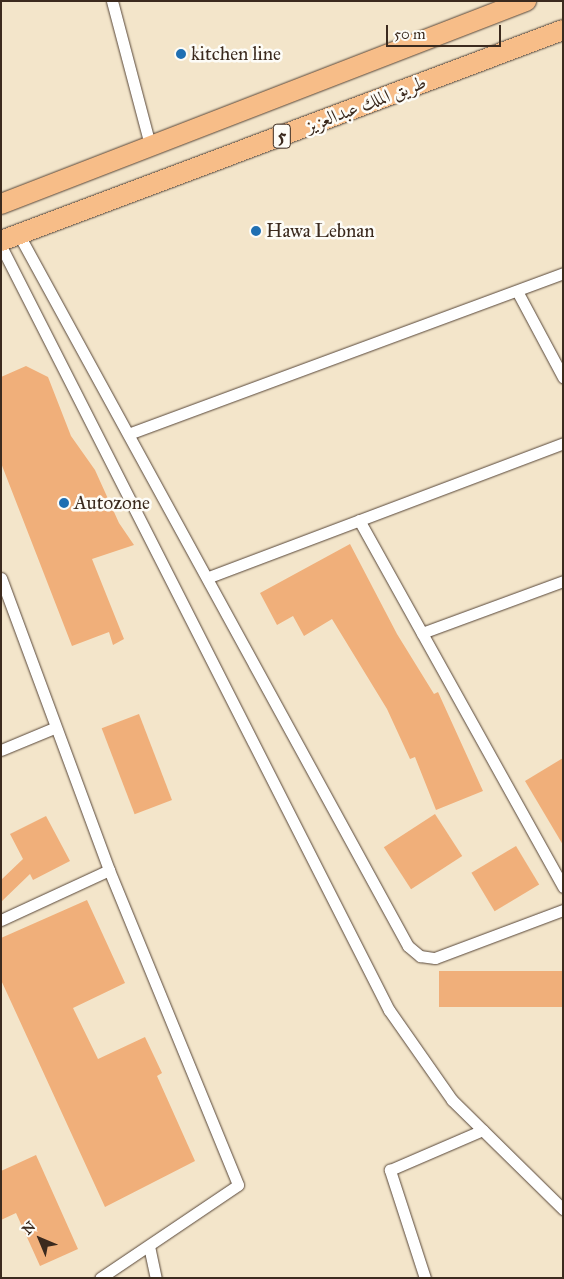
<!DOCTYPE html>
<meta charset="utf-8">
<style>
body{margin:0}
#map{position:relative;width:564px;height:1279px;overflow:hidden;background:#f3e5ca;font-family:"IM FELL Great Primer",Amiri,serif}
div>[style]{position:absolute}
.building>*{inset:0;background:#f0af7a;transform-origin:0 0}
.roads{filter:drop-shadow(0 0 1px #574638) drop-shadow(0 0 1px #574638)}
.minor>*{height:11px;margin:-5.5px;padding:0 5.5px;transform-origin:5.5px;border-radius:5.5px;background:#fff}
.trunk>*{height:20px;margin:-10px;padding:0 10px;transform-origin:10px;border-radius:10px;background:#f7bd88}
.dots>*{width:14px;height:14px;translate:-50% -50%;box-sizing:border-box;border:2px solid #fdfcf7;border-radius:50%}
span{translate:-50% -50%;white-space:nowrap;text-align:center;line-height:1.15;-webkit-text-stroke:5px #fdfcf7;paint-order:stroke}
.shield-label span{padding:1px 4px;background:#fdfcf7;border:1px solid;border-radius:4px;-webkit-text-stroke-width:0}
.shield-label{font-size:18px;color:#3b2a1e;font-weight:700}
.poi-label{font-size:19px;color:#3b2a1e}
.left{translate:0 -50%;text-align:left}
.street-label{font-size:19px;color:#3b2a1e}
.frame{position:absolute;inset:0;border:2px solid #3b2a1e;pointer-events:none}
.north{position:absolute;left:15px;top:1214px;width:50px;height:50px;-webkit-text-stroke:4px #fdfcf7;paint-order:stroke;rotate:315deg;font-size:14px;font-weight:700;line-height:20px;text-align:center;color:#3b2a1e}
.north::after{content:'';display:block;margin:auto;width:18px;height:22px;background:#3b2a1e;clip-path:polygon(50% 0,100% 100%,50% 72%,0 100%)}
.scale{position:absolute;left:386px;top:25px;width:115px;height:22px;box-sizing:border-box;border:2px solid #3b2a1e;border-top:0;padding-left:6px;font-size:15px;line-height:18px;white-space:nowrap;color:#3b2a1e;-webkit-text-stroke:4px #fdfcf7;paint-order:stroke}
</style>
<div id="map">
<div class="building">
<i style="clip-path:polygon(26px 366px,48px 377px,71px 436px,95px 470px,119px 523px,134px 545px,92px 559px,124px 639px,113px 645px,109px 632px,72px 646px,1px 463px,1px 377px)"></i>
<i style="clip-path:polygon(350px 544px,397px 634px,434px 694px,438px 692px,483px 791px,436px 810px,415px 757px,410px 759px,387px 709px,332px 619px,304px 636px,293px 616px,277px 625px,260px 593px)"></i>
<i style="left:139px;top:714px;width:92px;height:40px;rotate:69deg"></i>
<i style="clip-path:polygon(563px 758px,563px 845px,525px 781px)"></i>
<i style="left:435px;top:814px;width:50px;height:61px;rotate:57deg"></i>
<i style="clip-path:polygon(46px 816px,70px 861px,33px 880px,30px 874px,1px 902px,1px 880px,23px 859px,10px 834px)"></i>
<i style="left:516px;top:846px;width:45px;height:52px;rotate:59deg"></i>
<i style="clip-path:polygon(87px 900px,125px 983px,73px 1008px,98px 1059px,145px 1037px,162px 1073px,157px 1076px,195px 1161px,105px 1207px,1px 980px,1px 938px)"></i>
<i style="left:563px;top:971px;width:36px;height:124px;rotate:90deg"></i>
<i style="clip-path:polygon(36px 1155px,78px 1249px,40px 1266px,16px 1213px,1px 1220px,1px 1171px)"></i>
</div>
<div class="roads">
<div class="minor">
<i style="left:112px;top:1px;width:149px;rotate:75.2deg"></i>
<i style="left:19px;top:235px;width:810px;rotate:61.32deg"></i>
<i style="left:408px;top:946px;width:16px;rotate:40deg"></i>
<i style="left:420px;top:956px;width:15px;rotate:8deg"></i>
<i style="left:435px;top:958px;width:137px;rotate:-20.6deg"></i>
<i style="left:1px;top:246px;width:857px;rotate:63.08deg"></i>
<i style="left:389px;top:1010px;width:110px;rotate:55deg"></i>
<i style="left:452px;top:1100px;width:156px;rotate:44.5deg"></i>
<i style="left:517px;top:291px;width:98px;rotate:61.9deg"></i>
<i style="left:131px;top:433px;width:461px;rotate:-20.3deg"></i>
<i style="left:359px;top:520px;width:420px;rotate:60.9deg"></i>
<i style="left:209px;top:577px;width:379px;rotate:-20.7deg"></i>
<i style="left:1px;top:578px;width:311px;rotate:69.7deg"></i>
<i style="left:109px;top:870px;width:340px;rotate:67.7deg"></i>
<i style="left:238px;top:1185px;width:166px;rotate:146deg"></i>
<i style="left:422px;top:633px;width:150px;rotate:-20.2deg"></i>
<i style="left:1px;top:750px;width:57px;rotate:-22.5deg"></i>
<i style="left:1px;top:920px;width:119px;rotate:-24.8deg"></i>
<i style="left:149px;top:1246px;width:33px;rotate:78deg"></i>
<i style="left:425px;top:1278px;width:114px;rotate:-108deg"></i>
<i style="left:390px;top:1170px;width:101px;rotate:-23.3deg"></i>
</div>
<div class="trunk">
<i style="left:1px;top:204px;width:563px;rotate:-21.14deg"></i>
<i style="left:1px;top:241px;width:600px;rotate:-20.58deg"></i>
</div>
</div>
<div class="dots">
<i style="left:181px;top:54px;background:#1f6fb2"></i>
<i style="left:256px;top:231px;background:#1f6fb2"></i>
<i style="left:64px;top:503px;background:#1f6fb2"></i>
</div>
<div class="shield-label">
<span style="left:282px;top:136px">5</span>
</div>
<div class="poi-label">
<span class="left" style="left:191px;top:54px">kitchen line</span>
<span class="left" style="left:266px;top:231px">Hawa Lebnan</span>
<span class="left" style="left:74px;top:503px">Autozone</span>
</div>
<div class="street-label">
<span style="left:366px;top:104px;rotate:-21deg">طريق الملك عبدالعزيز</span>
</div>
<div class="frame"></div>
<div class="north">N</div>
<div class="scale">50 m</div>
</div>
